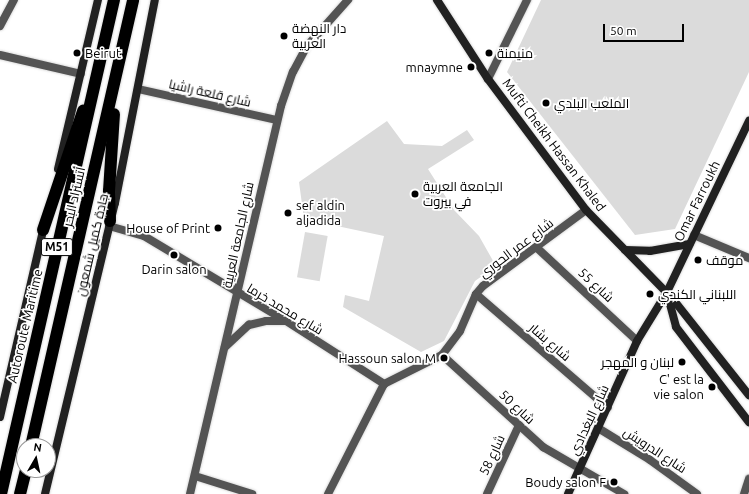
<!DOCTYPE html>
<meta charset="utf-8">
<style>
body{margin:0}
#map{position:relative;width:749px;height:494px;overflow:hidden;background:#fff;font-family:Ubuntu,Cairo,sans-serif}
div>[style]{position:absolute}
.green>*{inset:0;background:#dbdbdb;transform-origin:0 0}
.roads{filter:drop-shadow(0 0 1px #dbdbdb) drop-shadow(0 0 1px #dbdbdb)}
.street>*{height:8px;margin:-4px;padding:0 4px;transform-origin:4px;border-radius:4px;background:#545454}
.secondary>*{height:8px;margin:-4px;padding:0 4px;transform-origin:4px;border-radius:4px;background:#212121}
.highway>*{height:12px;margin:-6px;padding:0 6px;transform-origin:6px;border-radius:6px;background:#000}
.dots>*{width:11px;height:11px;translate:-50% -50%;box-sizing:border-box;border:2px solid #fff;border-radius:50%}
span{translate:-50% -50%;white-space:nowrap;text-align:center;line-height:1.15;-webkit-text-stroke:3.5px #fff;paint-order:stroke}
.shield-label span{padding:1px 3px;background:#fff;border:1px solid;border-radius:3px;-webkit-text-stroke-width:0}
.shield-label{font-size:12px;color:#000;font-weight:700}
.poi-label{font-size:13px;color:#000}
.left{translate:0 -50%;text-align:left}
.right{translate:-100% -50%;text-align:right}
.street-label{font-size:13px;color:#000}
.north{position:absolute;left:16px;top:438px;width:40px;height:40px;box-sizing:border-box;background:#fff;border:1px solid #999;border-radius:50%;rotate:9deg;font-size:11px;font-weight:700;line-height:16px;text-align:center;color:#000}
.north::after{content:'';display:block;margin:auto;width:14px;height:18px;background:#000;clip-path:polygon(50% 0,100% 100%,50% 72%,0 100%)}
.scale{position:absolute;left:603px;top:24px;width:81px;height:18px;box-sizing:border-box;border:2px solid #000;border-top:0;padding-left:5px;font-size:12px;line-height:14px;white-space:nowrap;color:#000;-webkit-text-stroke:3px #fff;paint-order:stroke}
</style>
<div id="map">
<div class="green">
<i style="clip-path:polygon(541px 0,749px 0,749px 72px,675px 229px,635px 235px,507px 72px)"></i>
<i style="clip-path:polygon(387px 121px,404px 144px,442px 146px,467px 130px,474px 140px,428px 169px,454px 210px,479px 236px,496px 266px,475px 281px,444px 341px,421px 352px,343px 307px,345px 295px,369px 301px,384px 236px,304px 219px,299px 182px)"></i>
<i style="left:305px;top:232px;width:23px;height:46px;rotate:10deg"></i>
</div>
<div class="roads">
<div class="street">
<i style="left:0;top:26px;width:30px;rotate:-62deg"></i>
<i style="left:0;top:55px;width:83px;rotate:13.2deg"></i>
<i style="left:488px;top:79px;width:88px;rotate:-63.7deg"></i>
<i style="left:138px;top:89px;width:142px;rotate:12.6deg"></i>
<i style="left:109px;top:226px;width:36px;rotate:16deg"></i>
<i style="left:144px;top:236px;width:165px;rotate:30.9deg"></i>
<i style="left:286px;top:321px;width:117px;rotate:32.7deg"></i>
<i style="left:694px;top:235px;width:60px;rotate:22.7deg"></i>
<i style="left:536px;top:247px;width:138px;rotate:42.9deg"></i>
<i style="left:476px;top:294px;width:174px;rotate:40.8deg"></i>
<i style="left:225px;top:347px;width:33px;rotate:-43deg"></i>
<i style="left:249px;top:325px;width:17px;rotate:-13deg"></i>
<i style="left:266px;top:321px;width:18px"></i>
<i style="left:442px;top:355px;width:137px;rotate:42.3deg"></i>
<i style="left:543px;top:447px;width:94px;rotate:30.1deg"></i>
<i style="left:598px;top:428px;width:61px;rotate:31.6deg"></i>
<i style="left:650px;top:460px;width:58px;rotate:35.9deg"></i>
<i style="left:195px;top:476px;width:60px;rotate:17.5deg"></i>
<i style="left:190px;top:494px;width:399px;rotate:-76.8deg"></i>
<i style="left:281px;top:106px;width:36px;rotate:-71deg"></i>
<i style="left:293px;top:72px;width:30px;rotate:-62deg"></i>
<i style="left:307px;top:46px;width:62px;rotate:-48.3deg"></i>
<i style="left:328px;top:494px;width:123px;rotate:-63deg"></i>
<i style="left:384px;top:384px;width:65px;rotate:-26.6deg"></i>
<i style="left:442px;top:355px;width:30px;rotate:-53deg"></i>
<i style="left:460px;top:331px;width:40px;rotate:-66.6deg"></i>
<i style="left:476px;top:294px;width:11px;rotate:-49deg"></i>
<i style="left:483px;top:286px;width:128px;rotate:-36.4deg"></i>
<i style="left:487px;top:494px;width:76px;rotate:-65.1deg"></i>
<i style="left:744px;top:494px;width:16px;rotate:-72deg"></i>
</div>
<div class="secondary">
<i style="left:437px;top:0;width:94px;rotate:57.2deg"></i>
<i style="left:488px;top:79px;width:164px;rotate:53.2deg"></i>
<i style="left:586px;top:210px;width:123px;rotate:45.7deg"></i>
<i style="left:672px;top:298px;width:124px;rotate:51.6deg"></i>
<i style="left:58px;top:169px;width:174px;rotate:-76.7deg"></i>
<i style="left:625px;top:250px;width:25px;rotate:2deg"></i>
<i style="left:650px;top:251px;width:40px;rotate:-10deg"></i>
<i style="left:667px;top:293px;width:35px;rotate:75deg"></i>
<i style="left:676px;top:327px;width:120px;rotate:52.5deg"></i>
<i style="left:0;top:417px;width:196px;rotate:-77deg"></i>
<i style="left:45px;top:494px;width:299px;rotate:-76.5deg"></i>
<i style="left:115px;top:203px;width:207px;rotate:-78.9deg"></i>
<i style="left:568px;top:494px;width:168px;rotate:-65.7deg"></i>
<i style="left:637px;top:341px;width:57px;rotate:-58.5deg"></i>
<i style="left:667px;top:292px;width:190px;rotate:-64.4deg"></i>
</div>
<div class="highway">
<i style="left:110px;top:221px;width:30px;rotate:-92deg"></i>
<i style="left:109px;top:191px;width:77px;rotate:-86.3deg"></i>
<i style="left:43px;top:230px;width:126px;rotate:-71.4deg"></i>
<i style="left:31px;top:446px;width:458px;rotate:-77.1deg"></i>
<i style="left:1px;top:494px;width:507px;rotate:-77.12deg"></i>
<i style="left:20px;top:494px;width:25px;rotate:-76deg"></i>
</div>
</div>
<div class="dots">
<i style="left:284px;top:36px;background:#000"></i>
<i style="left:77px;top:53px;background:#000"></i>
<i style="left:489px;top:53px;background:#000"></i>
<i style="left:471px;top:67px;background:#000"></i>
<i style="left:546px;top:103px;background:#000"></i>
<i style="left:415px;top:194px;background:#000"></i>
<i style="left:288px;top:213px;background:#000"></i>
<i style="left:218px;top:228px;background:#000"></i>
<i style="left:174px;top:255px;background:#000"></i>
<i style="left:698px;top:260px;background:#000"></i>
<i style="left:650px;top:294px;background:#000"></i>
<i style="left:444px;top:358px;background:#000"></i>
<i style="left:682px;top:362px;background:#000"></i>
<i style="left:712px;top:387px;background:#000"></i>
<i style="left:614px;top:482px;background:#000"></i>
</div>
<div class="shield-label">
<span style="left:57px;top:247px">M51</span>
</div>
<div class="poi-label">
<span class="left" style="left:292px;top:36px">دار النهضة<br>العربية</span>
<span class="left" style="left:85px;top:53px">Beirut</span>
<span class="left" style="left:497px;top:53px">منيمنة</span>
<span class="right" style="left:463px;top:67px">mnaymne</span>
<span class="left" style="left:554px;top:103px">الملعب البلدي</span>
<span class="left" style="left:423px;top:194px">الجامعة العربية<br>في بيروت</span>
<span class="left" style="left:296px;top:213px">sef aldin<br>aljadida</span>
<span class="right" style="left:210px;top:228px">House of Print</span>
<span class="left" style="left:706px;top:260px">موقف</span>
<span style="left:174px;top:269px">Darin salon</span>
<span class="left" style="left:658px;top:294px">اللبناني الكندي</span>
<span class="right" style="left:436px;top:358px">Hassoun salon M</span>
<span class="right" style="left:674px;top:362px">لبنان و المهجر</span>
<span class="right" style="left:704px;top:387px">C' est la<br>vie salon</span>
<span class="right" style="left:606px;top:482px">Boudy salon F</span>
</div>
<div class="street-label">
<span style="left:210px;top:93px;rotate:13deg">شارع قلعة راشيا</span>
<span style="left:554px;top:145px;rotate:53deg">Mufti Cheikh Hassan Khaled</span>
<span style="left:74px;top:197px;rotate:-77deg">أتستراد البحر</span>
<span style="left:697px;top:201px;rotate:-64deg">Omar Farroukh</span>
<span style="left:238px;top:235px;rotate:-78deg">شارع الجامعة العربية</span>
<span style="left:92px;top:245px;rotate:-77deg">جادة كميل شمعون</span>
<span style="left:516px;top:248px;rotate:-37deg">شارع عمر الحوري</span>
<span style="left:596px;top:285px;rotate:43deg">شارع 55</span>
<span style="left:285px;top:309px;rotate:31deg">شارع محمد خرما</span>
<span style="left:25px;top:326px;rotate:-77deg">Autoroute Maritime</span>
<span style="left:550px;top:342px;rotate:41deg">شارع بشار</span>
<span style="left:517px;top:407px;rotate:43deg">شارع 50</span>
<span style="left:589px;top:420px;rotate:-65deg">شارع البغدادي</span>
<span style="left:655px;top:450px;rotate:33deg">شارع الدرويش</span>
<span style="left:492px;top:455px;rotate:-65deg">شارع 58</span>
</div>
<div class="north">N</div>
<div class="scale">50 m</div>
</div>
